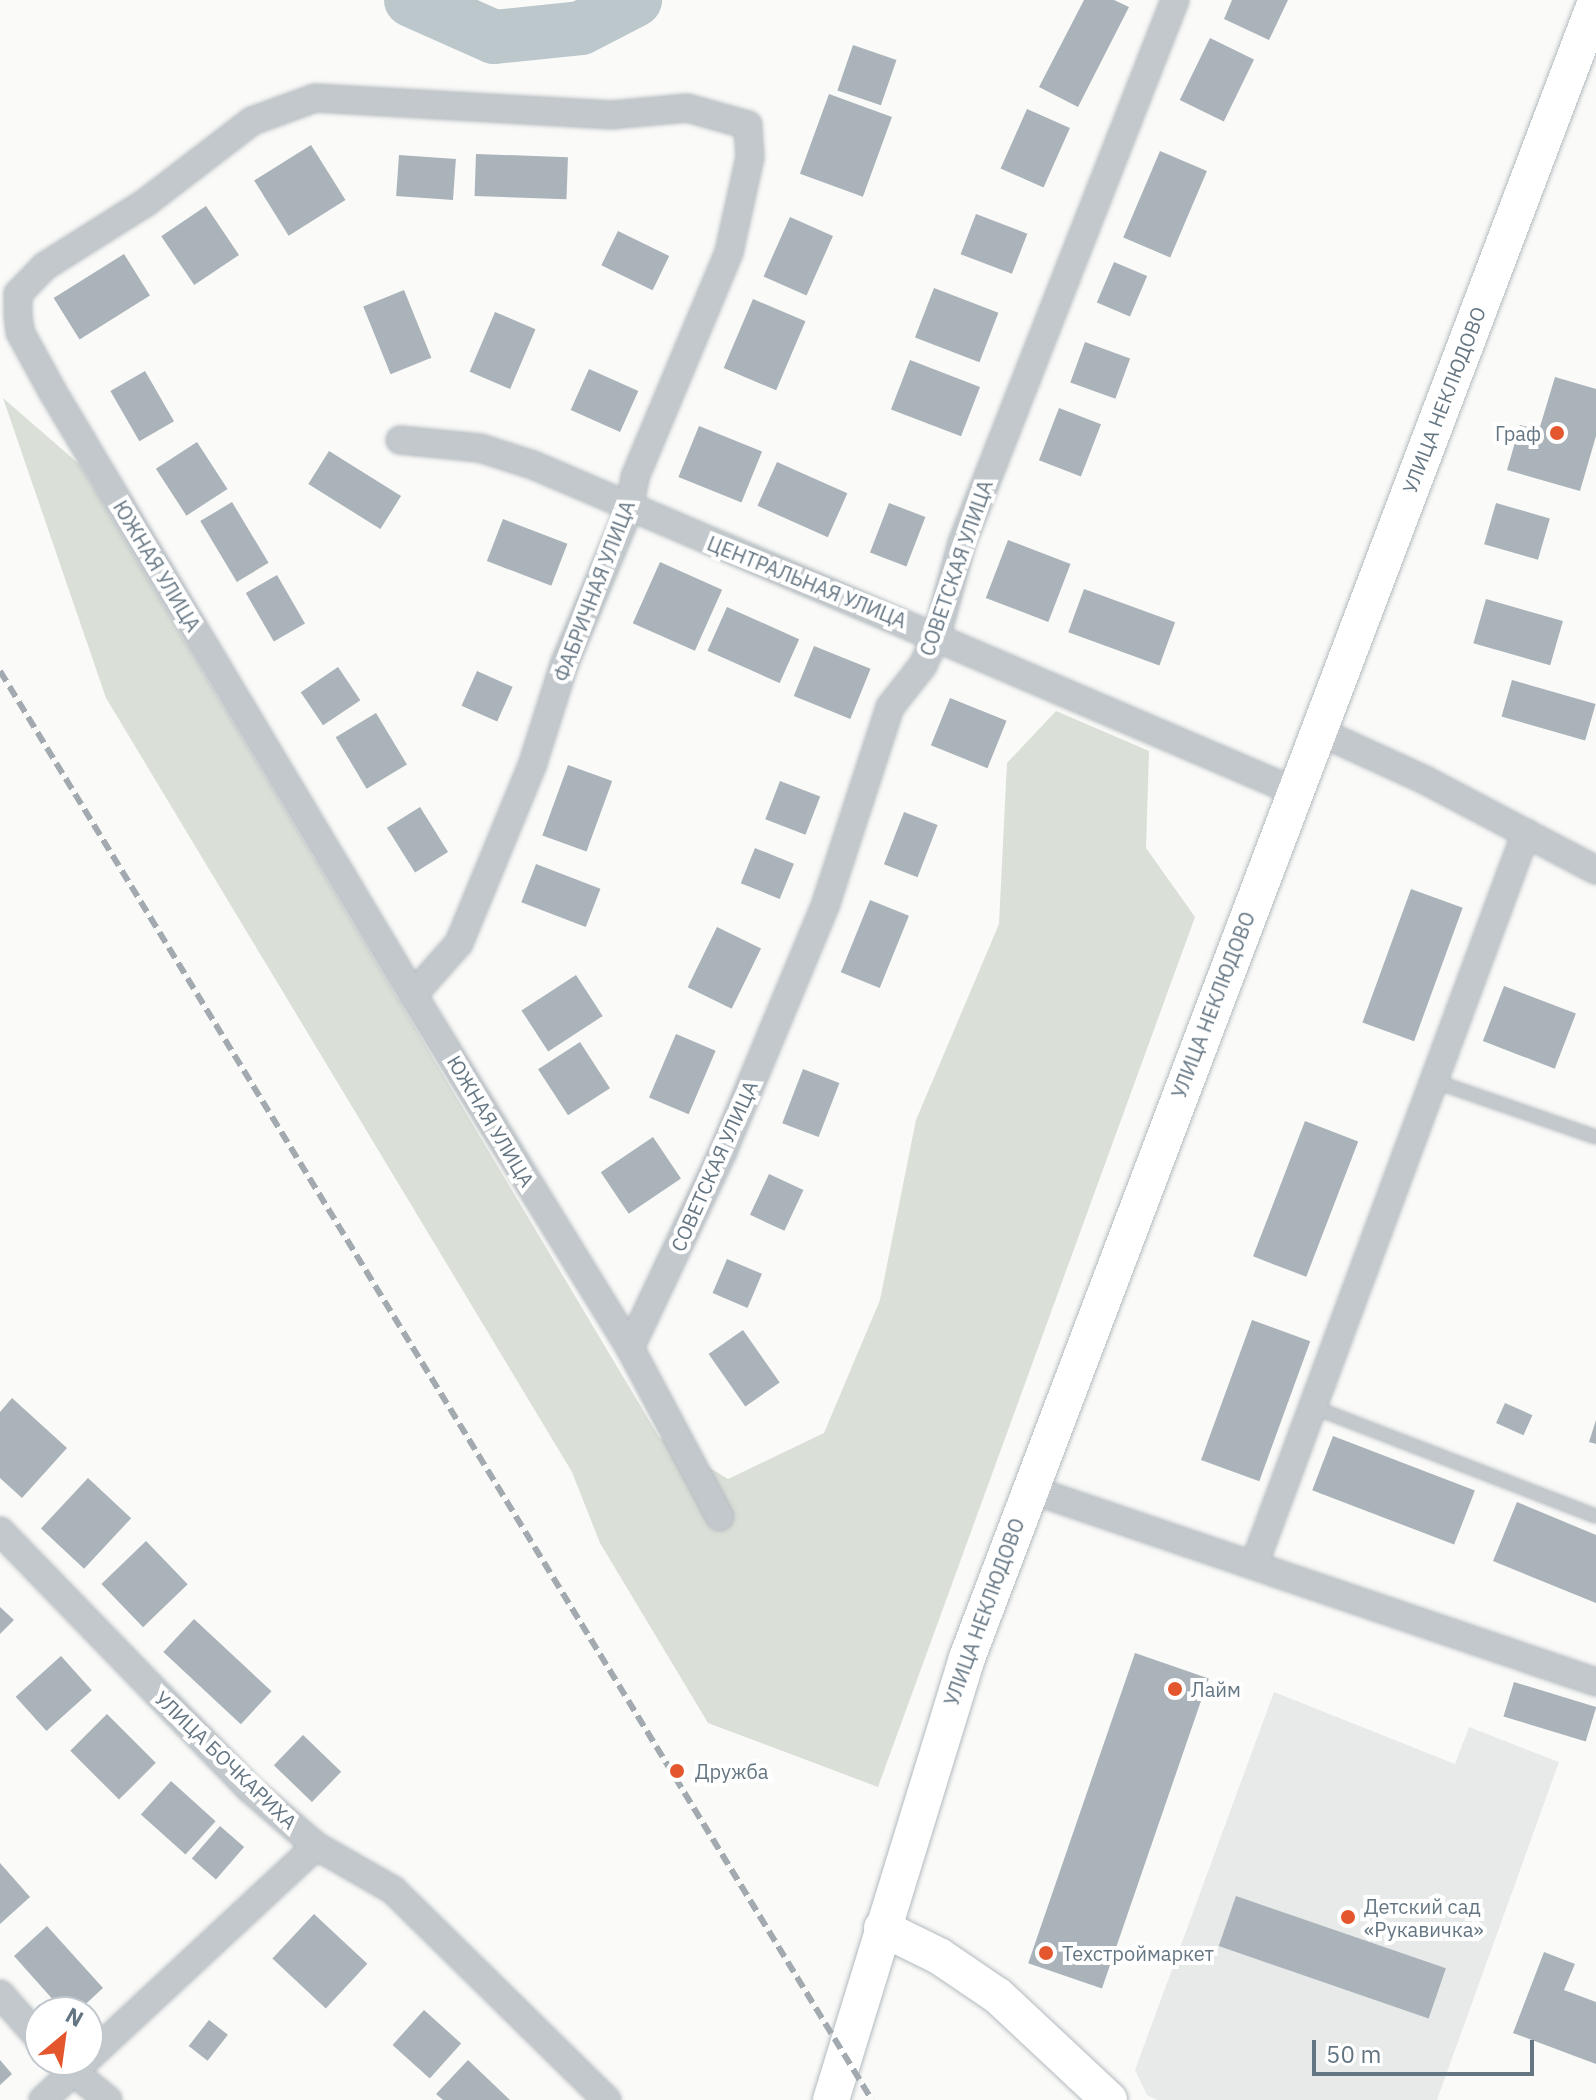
<!DOCTYPE html>
<meta charset="utf-8">
<style>
body{margin:0}
#map{position:relative;width:1596px;height:2100px;overflow:hidden;background:#fafaf8;font-family:"IBM Plex Sans",sans-serif}
div>[style]{position:absolute}
.built>*{inset:0;background:#e8e9e9}
.green>*{inset:0;background:#dadfd7}
.river>*{height:54px;margin:-27px;padding:0 27px;transform-origin:27px;border-radius:27px;background:#bbc7cb}
.building>*{inset:0;background:#aab3b9;transform-origin:0 0}
.roads{filter:drop-shadow(0 0 2px #b3babf) drop-shadow(0 0 2px #b3babf)}
.lane>*{height:12px;margin:-6px;padding:0 6px;transform-origin:6px;border-radius:6px;background:#c3c8cc}
.street>*{height:26px;margin:-13px;padding:0 13px;transform-origin:13px;border-radius:13px;background:#c3c8cc}
.secondary>*{height:36px;margin:-18px;padding:0 18px;transform-origin:18px;border-radius:18px;background:#fff}
.rail>*{height:6px;margin-top:-3px;transform-origin:0;background:repeating-linear-gradient(90deg,#a2aab0 0 12px,transparent 0 18px)}
.dots>*{width:22px;height:22px;translate:-50% -50%;box-sizing:border-box;border:4px solid #fff;border-radius:50%}
span{translate:-50% -50%;white-space:nowrap;text-align:center;line-height:1.15;-webkit-text-stroke:8px #fff;paint-order:stroke}
.street-label{font-size:20px;color:#657683}
.poi-label{font-size:20px;color:#657683}
.right{translate:-100% -50%;text-align:right}
.left{translate:0 -50%;text-align:left}
.north{position:absolute;left:24px;top:1996px;width:80px;height:80px;box-sizing:border-box;background:#fff;border:2px solid #c1c8cd;border-radius:50%;rotate:29deg;font-size:22px;font-weight:700;line-height:32px;text-align:center;color:#657683}
.north::after{content:'';display:block;margin:auto;width:28px;height:36px;background:#e4572e;clip-path:polygon(50% 0,100% 100%,50% 72%,0 100%)}
.scale{position:absolute;left:1312px;top:2040px;width:222px;height:36px;box-sizing:border-box;border:4px solid #657683;border-top:0;padding-left:10px;font-size:24px;line-height:28px;white-space:nowrap;color:#657683;-webkit-text-stroke:6px #fff;paint-order:stroke}
</style>
<div id="map">
<div class="built">
<i style="clip-path:polygon(1274px 1692px,1455px 1764px,1469px 1727px,1559px 1762px,1437px 2100px,1157px 2100px,1147px 2095px,1135px 2070px)"></i>
</div>
<div class="green">
<i style="clip-path:polygon(3px 398px,79px 464px,659px 1437px,728px 1479px,824px 1433px,880px 1300px,916px 1120px,999px 924px,1007px 763px,1056px 711px,1149px 751px,1146px 848px,1195px 917px,878px 1787px,708px 1723px,600px 1543px,572px 1472px,106px 698px)"></i>
</div>
<div class="river">
<i style="left:411px;top:0;width:91px;rotate:24deg"></i>
<i style="left:494px;top:37px;width:87px;rotate:-5.9deg"></i>
<i style="left:581px;top:28px;width:61px;rotate:-27.4deg"></i>
</div>
<div class="building">
<i style="clip-path:polygon(1084px 0,1114px 0,1129px 7px,1078px 107px,1039px 87px)"></i>
<i style="clip-path:polygon(1232px 0,1288px 0,1269px 40px,1224px 19px)"></i>
<i style="left:1210px;top:38px;width:49px;height:69px;rotate:26deg"></i>
<i style="left:853px;top:45px;width:46px;height:48px;rotate:19deg"></i>
<i style="left:829px;top:94px;width:67px;height:85px;rotate:20deg"></i>
<i style="left:1027px;top:109px;width:47px;height:65px;rotate:24deg"></i>
<i style="left:311px;top:145px;width:65px;height:67px;rotate:58deg"></i>
<i style="left:1160px;top:151px;width:51px;height:94px;rotate:23deg"></i>
<i style="left:476px;top:154px;width:92px;height:42px;rotate:2deg"></i>
<i style="left:399px;top:155px;width:57px;height:41px;rotate:4deg"></i>
<i style="left:206px;top:206px;width:59px;height:54px;rotate:56deg"></i>
<i style="left:976px;top:214px;width:55px;height:43px;rotate:21deg"></i>
<i style="left:790px;top:217px;width:47px;height:65px;rotate:24deg"></i>
<i style="left:618px;top:231px;width:57px;height:38px;rotate:26deg"></i>
<i style="left:124px;top:254px;width:49px;height:83px;rotate:58deg"></i>
<i style="left:1114px;top:262px;width:36px;height:44px;rotate:23deg"></i>
<i style="left:934px;top:288px;width:69px;height:53px;rotate:21deg"></i>
<i style="left:404px;top:290px;width:73px;height:44px;rotate:68deg"></i>
<i style="left:753px;top:299px;width:57px;height:75px;rotate:23deg"></i>
<i style="left:495px;top:312px;width:44px;height:65px;rotate:23deg"></i>
<i style="left:1085px;top:342px;width:48px;height:43px;rotate:20deg"></i>
<i style="left:910px;top:360px;width:75px;height:53px;rotate:21deg"></i>
<i style="left:589px;top:369px;width:54px;height:45px;rotate:24deg"></i>
<i style="left:145px;top:371px;width:58px;height:40px;rotate:60deg"></i>
<i style="clip-path:polygon(1555px 377px,1596px 389px,1596px 436px,1580px 491px,1507px 470px,1520px 425px,1539px 430px)"></i>
<i style="left:1059px;top:408px;width:45px;height:56px;rotate:21deg"></i>
<i style="left:699px;top:426px;width:68px;height:55px;rotate:22deg"></i>
<i style="left:197px;top:442px;width:56px;height:49px;rotate:57deg"></i>
<i style="left:329px;top:451px;width:85px;height:39px;rotate:32deg"></i>
<i style="left:777px;top:462px;width:77px;height:48px;rotate:24deg"></i>
<i style="left:232px;top:502px;width:71px;height:37px;rotate:59deg"></i>
<i style="left:889px;top:503px;width:39px;height:53px;rotate:21deg"></i>
<i style="left:1496px;top:503px;width:56px;height:43px;rotate:16deg"></i>
<i style="left:503px;top:519px;width:69px;height:45px;rotate:21deg"></i>
<i style="left:1008px;top:540px;width:67px;height:62px;rotate:21deg"></i>
<i style="left:660px;top:562px;width:68px;height:67px;rotate:24deg"></i>
<i style="left:277px;top:575px;width:56px;height:36px;rotate:60deg"></i>
<i style="left:1084px;top:589px;width:97px;height:46px;rotate:20deg"></i>
<i style="left:1486px;top:599px;width:80px;height:46px;rotate:16deg"></i>
<i style="left:727px;top:607px;width:79px;height:48px;rotate:24deg"></i>
<i style="left:814px;top:646px;width:61px;height:54px;rotate:22deg"></i>
<i style="left:338px;top:667px;width:40px;height:45px;rotate:56deg"></i>
<i style="left:477px;top:671px;width:39px;height:38px;rotate:24deg"></i>
<i style="left:1512px;top:680px;width:87px;height:38px;rotate:16deg"></i>
<i style="left:950px;top:698px;width:61px;height:51px;rotate:22deg"></i>
<i style="left:376px;top:713px;width:60px;height:47px;rotate:59deg"></i>
<i style="left:568px;top:765px;width:47px;height:75px;rotate:20deg"></i>
<i style="left:780px;top:781px;width:43px;height:41px;rotate:21deg"></i>
<i style="left:420px;top:807px;width:53px;height:39px;rotate:58deg"></i>
<i style="left:904px;top:812px;width:36px;height:56px;rotate:21deg"></i>
<i style="left:755px;top:848px;width:42px;height:38px;rotate:22deg"></i>
<i style="left:536px;top:864px;width:69px;height:41px;rotate:21deg"></i>
<i style="left:1411px;top:889px;width:55px;height:142px;rotate:20deg"></i>
<i style="left:870px;top:900px;width:42px;height:78px;rotate:22deg"></i>
<i style="left:717px;top:927px;width:49px;height:67px;rotate:26deg"></i>
<i style="left:576px;top:975px;width:49px;height:65px;rotate:57deg"></i>
<i style="left:1504px;top:986px;width:77px;height:59px;rotate:21deg"></i>
<i style="left:676px;top:1034px;width:43px;height:69px;rotate:23deg"></i>
<i style="left:580px;top:1042px;width:55px;height:50px;rotate:57deg"></i>
<i style="left:803px;top:1069px;width:39px;height:58px;rotate:21deg"></i>
<i style="left:1305px;top:1121px;width:57px;height:145px;rotate:21deg"></i>
<i style="left:653px;top:1137px;width:50px;height:63px;rotate:56deg"></i>
<i style="left:769px;top:1174px;width:38px;height:45px;rotate:25deg"></i>
<i style="left:727px;top:1259px;width:38px;height:37px;rotate:23deg"></i>
<i style="left:1252px;top:1320px;width:62px;height:149px;rotate:20deg"></i>
<i style="left:743px;top:1330px;width:64px;height:42px;rotate:55deg"></i>
<i style="clip-path:polygon(12px 1398px,67px 1448px,22px 1498px,0 1478px,0 1412px)"></i>
<i style="left:1505px;top:1403px;width:30px;height:22px;rotate:24deg"></i>
<i style="clip-path:polygon(1596px 1420px,1596px 1444px,1589px 1442px)"></i>
<i style="left:1333px;top:1436px;width:152px;height:58px;rotate:21deg"></i>
<i style="left:88px;top:1478px;width:59px;height:69px;rotate:43deg"></i>
<i style="clip-path:polygon(1517px 1502px,1596px 1535px,1596px 1603px,1493px 1561px)"></i>
<i style="left:146px;top:1541px;width:60px;height:62px;rotate:46deg"></i>
<i style="clip-path:polygon(0 1607px,14px 1620px,0 1634px)"></i>
<i style="left:194px;top:1619px;width:106px;height:45px;rotate:43deg"></i>
<i style="left:1135px;top:1653px;width:78px;height:328px;rotate:19deg"></i>
<i style="left:61px;top:1656px;width:46px;height:61px;rotate:48deg"></i>
<i style="left:1514px;top:1682px;width:86px;height:36px;rotate:17deg"></i>
<i style="left:107px;top:1714px;width:69px;height:52px;rotate:45deg"></i>
<i style="left:303px;top:1735px;width:53px;height:42px;rotate:44deg"></i>
<i style="left:171px;top:1781px;width:60px;height:45px;rotate:42deg"></i>
<i style="left:220px;top:1826px;width:32px;height:43px;rotate:41deg"></i>
<i style="clip-path:polygon(0 1863px,30px 1897px,0 1924px)"></i>
<i style="left:1236px;top:1896px;width:222px;height:53px;rotate:19deg"></i>
<i style="left:314px;top:1914px;width:73px;height:61px;rotate:43deg"></i>
<i style="clip-path:polygon(47px 1926px,103px 1988px,77px 2012px,64px 2012px,14px 1956px)"></i>
<i style="clip-path:polygon(1544px 1952px,1575px 1964px,1564px 1990px,1596px 2002px,1596px 2064px,1513px 2033px)"></i>
<i style="left:424px;top:2010px;width:50px;height:47px;rotate:42deg"></i>
<i style="left:209px;top:2020px;width:24px;height:33px;rotate:38deg"></i>
<i style="clip-path:polygon(0 2060px,12px 2074px,0 2085px)"></i>
<i style="clip-path:polygon(468px 2060px,510px 2100px,443px 2100px,436px 2094px)"></i>
</div>
<div class="roads">
<div class="lane">
<i style="left:1434px;top:1081px;width:171px;rotate:19.1deg"></i>
<i style="left:1313px;top:1407px;width:303px;rotate:21.1deg"></i>
</div>
<div class="street">
<i style="left:400px;top:440px;width:80px;rotate:5.7deg"></i>
<i style="left:480px;top:448px;width:56px;rotate:17.8deg"></i>
<i style="left:533px;top:465px;width:828px;rotate:23.19deg"></i>
<i style="left:1318px;top:731px;width:118px;rotate:24.6deg"></i>
<i style="left:1425px;top:780px;width:193px;rotate:27.8deg"></i>
<i style="left:413px;top:995px;width:69px;rotate:-48.5deg"></i>
<i style="left:459px;top:943px;width:191px;rotate:-67.6deg"></i>
<i style="left:532px;top:766px;width:106px;rotate:-72.4deg"></i>
<i style="left:564px;top:665px;width:169px;rotate:-67.4deg"></i>
<i style="left:629px;top:509px;width:33px;rotate:-79deg"></i>
<i style="left:635px;top:477px;width:244px;rotate:-67.3deg"></i>
<i style="left:729px;top:252px;width:97px;rotate:-77.5deg"></i>
<i style="left:750px;top:157px;width:32px;rotate:-94deg"></i>
<i style="left:748px;top:125px;width:63px;rotate:-164.4deg"></i>
<i style="left:687px;top:108px;width:75px;rotate:174.7deg"></i>
<i style="left:612px;top:115px;width:297px;rotate:-176.7deg"></i>
<i style="left:315px;top:98px;width:67px;rotate:159.9deg"></i>
<i style="left:252px;top:121px;width:135px;rotate:142.5deg"></i>
<i style="left:145px;top:203px;width:118px;rotate:147.8deg"></i>
<i style="left:45px;top:266px;width:39px;rotate:134deg"></i>
<i style="left:18px;top:294px;width:21px;rotate:90deg"></i>
<i style="left:18px;top:315px;width:17px;rotate:83deg"></i>
<i style="left:20px;top:332px;width:71px;rotate:61.3deg"></i>
<i style="left:54px;top:394px;width:700px;rotate:59.15deg"></i>
<i style="left:413px;top:995px;width:414px;rotate:58.4deg"></i>
<i style="left:630px;top:1348px;width:191px;rotate:62deg"></i>
<i style="left:630px;top:1348px;width:218px;rotate:-64.7deg"></i>
<i style="left:723px;top:1151px;width:269px;rotate:-67.4deg"></i>
<i style="left:826px;top:903px;width:206px;rotate:-71.9deg"></i>
<i style="left:890px;top:707px;width:53px;rotate:-51.8deg"></i>
<i style="left:923px;top:665px;width:34px;rotate:-66deg"></i>
<i style="left:937px;top:634px;width:94px;rotate:-74.6deg"></i>
<i style="left:962px;top:543px;width:583px;rotate:-68.58deg"></i>
<i style="left:1029px;top:1489px;width:599px;rotate:18.8deg"></i>
<i style="left:0;top:1531px;width:359px;rotate:45.9deg"></i>
<i style="left:250px;top:1789px;width:87px;rotate:40.8deg"></i>
<i style="left:316px;top:1846px;width:89px;rotate:29.7deg"></i>
<i style="left:393px;top:1890px;width:300px;rotate:44.5deg"></i>
<i style="left:1254px;top:1565px;width:781px;rotate:-69.62deg"></i>
<i style="left:0;top:1994px;width:60px;rotate:48.4deg"></i>
<i style="left:59px;top:2060px;width:63px;rotate:39.2deg"></i>
<i style="left:43px;top:2100px;width:373px;rotate:-42.9deg"></i>
</div>
<div class="secondary">
<i style="left:882px;top:1928px;width:64px;rotate:26.2deg"></i>
<i style="left:939px;top:1956px;width:71px;rotate:34.1deg"></i>
<i style="left:998px;top:1996px;width:152px;rotate:43.1deg"></i>
<i style="left:831px;top:2100px;width:462px;rotate:-72.9deg"></i>
<i style="left:967px;top:1658px;width:1772px;rotate:-69.21deg"></i>
</div>
</div>
<div class="rail">
<i style="left:0;top:671px;width:1674px;rotate:58.61deg"></i>
</div>
<div class="dots">
<i style="left:1557px;top:433px;background:#e4572e"></i>
<i style="left:1175px;top:1689px;background:#e4572e"></i>
<i style="left:677px;top:1771px;background:#e4572e"></i>
<i style="left:1348px;top:1917px;background:#e4572e"></i>
<i style="left:1046px;top:1953px;background:#e4572e"></i>
</div>
<div class="street-label">
<span style="left:1444px;top:400px;rotate:-69deg">УЛИЦА НЕКЛЮДОВО</span>
<span style="left:157px;top:566px;rotate:59deg">ЮЖНАЯ УЛИЦА</span>
<span style="left:956px;top:568px;rotate:-71deg">СОВЕТСКАЯ УЛИЦА</span>
<span style="left:807px;top:582px;rotate:22deg">ЦЕНТРАЛЬНАЯ УЛИЦА</span>
<span style="left:594px;top:591px;rotate:-69deg">ФАБРИЧНАЯ УЛИЦА</span>
<span style="left:1213px;top:1005px;rotate:-69deg">УЛИЦА НЕКЛЮДОВО</span>
<span style="left:491px;top:1121px;rotate:59deg">ЮЖНАЯ УЛИЦА</span>
<span style="left:714px;top:1166px;rotate:-66deg">СОВЕТСКАЯ УЛИЦА</span>
<span style="left:984px;top:1612px;rotate:-70deg">УЛИЦА НЕКЛЮДОВО</span>
<span style="left:226px;top:1760px;rotate:44deg">УЛИЦА БОЧКАРИХА</span>
</div>
<div class="poi-label">
<span class="right" style="left:1541px;top:433px">Граф</span>
<span class="left" style="left:1191px;top:1689px">Лайм</span>
<span class="left" style="left:695px;top:1771px">Дружба</span>
<span class="left" style="left:1364px;top:1918px">Детский сад<br>«Рукавичка»</span>
<span class="left" style="left:1062px;top:1953px">Техстроймаркет</span>
</div>
<div class="north">N</div>
<div class="scale">50 m</div>
</div>
